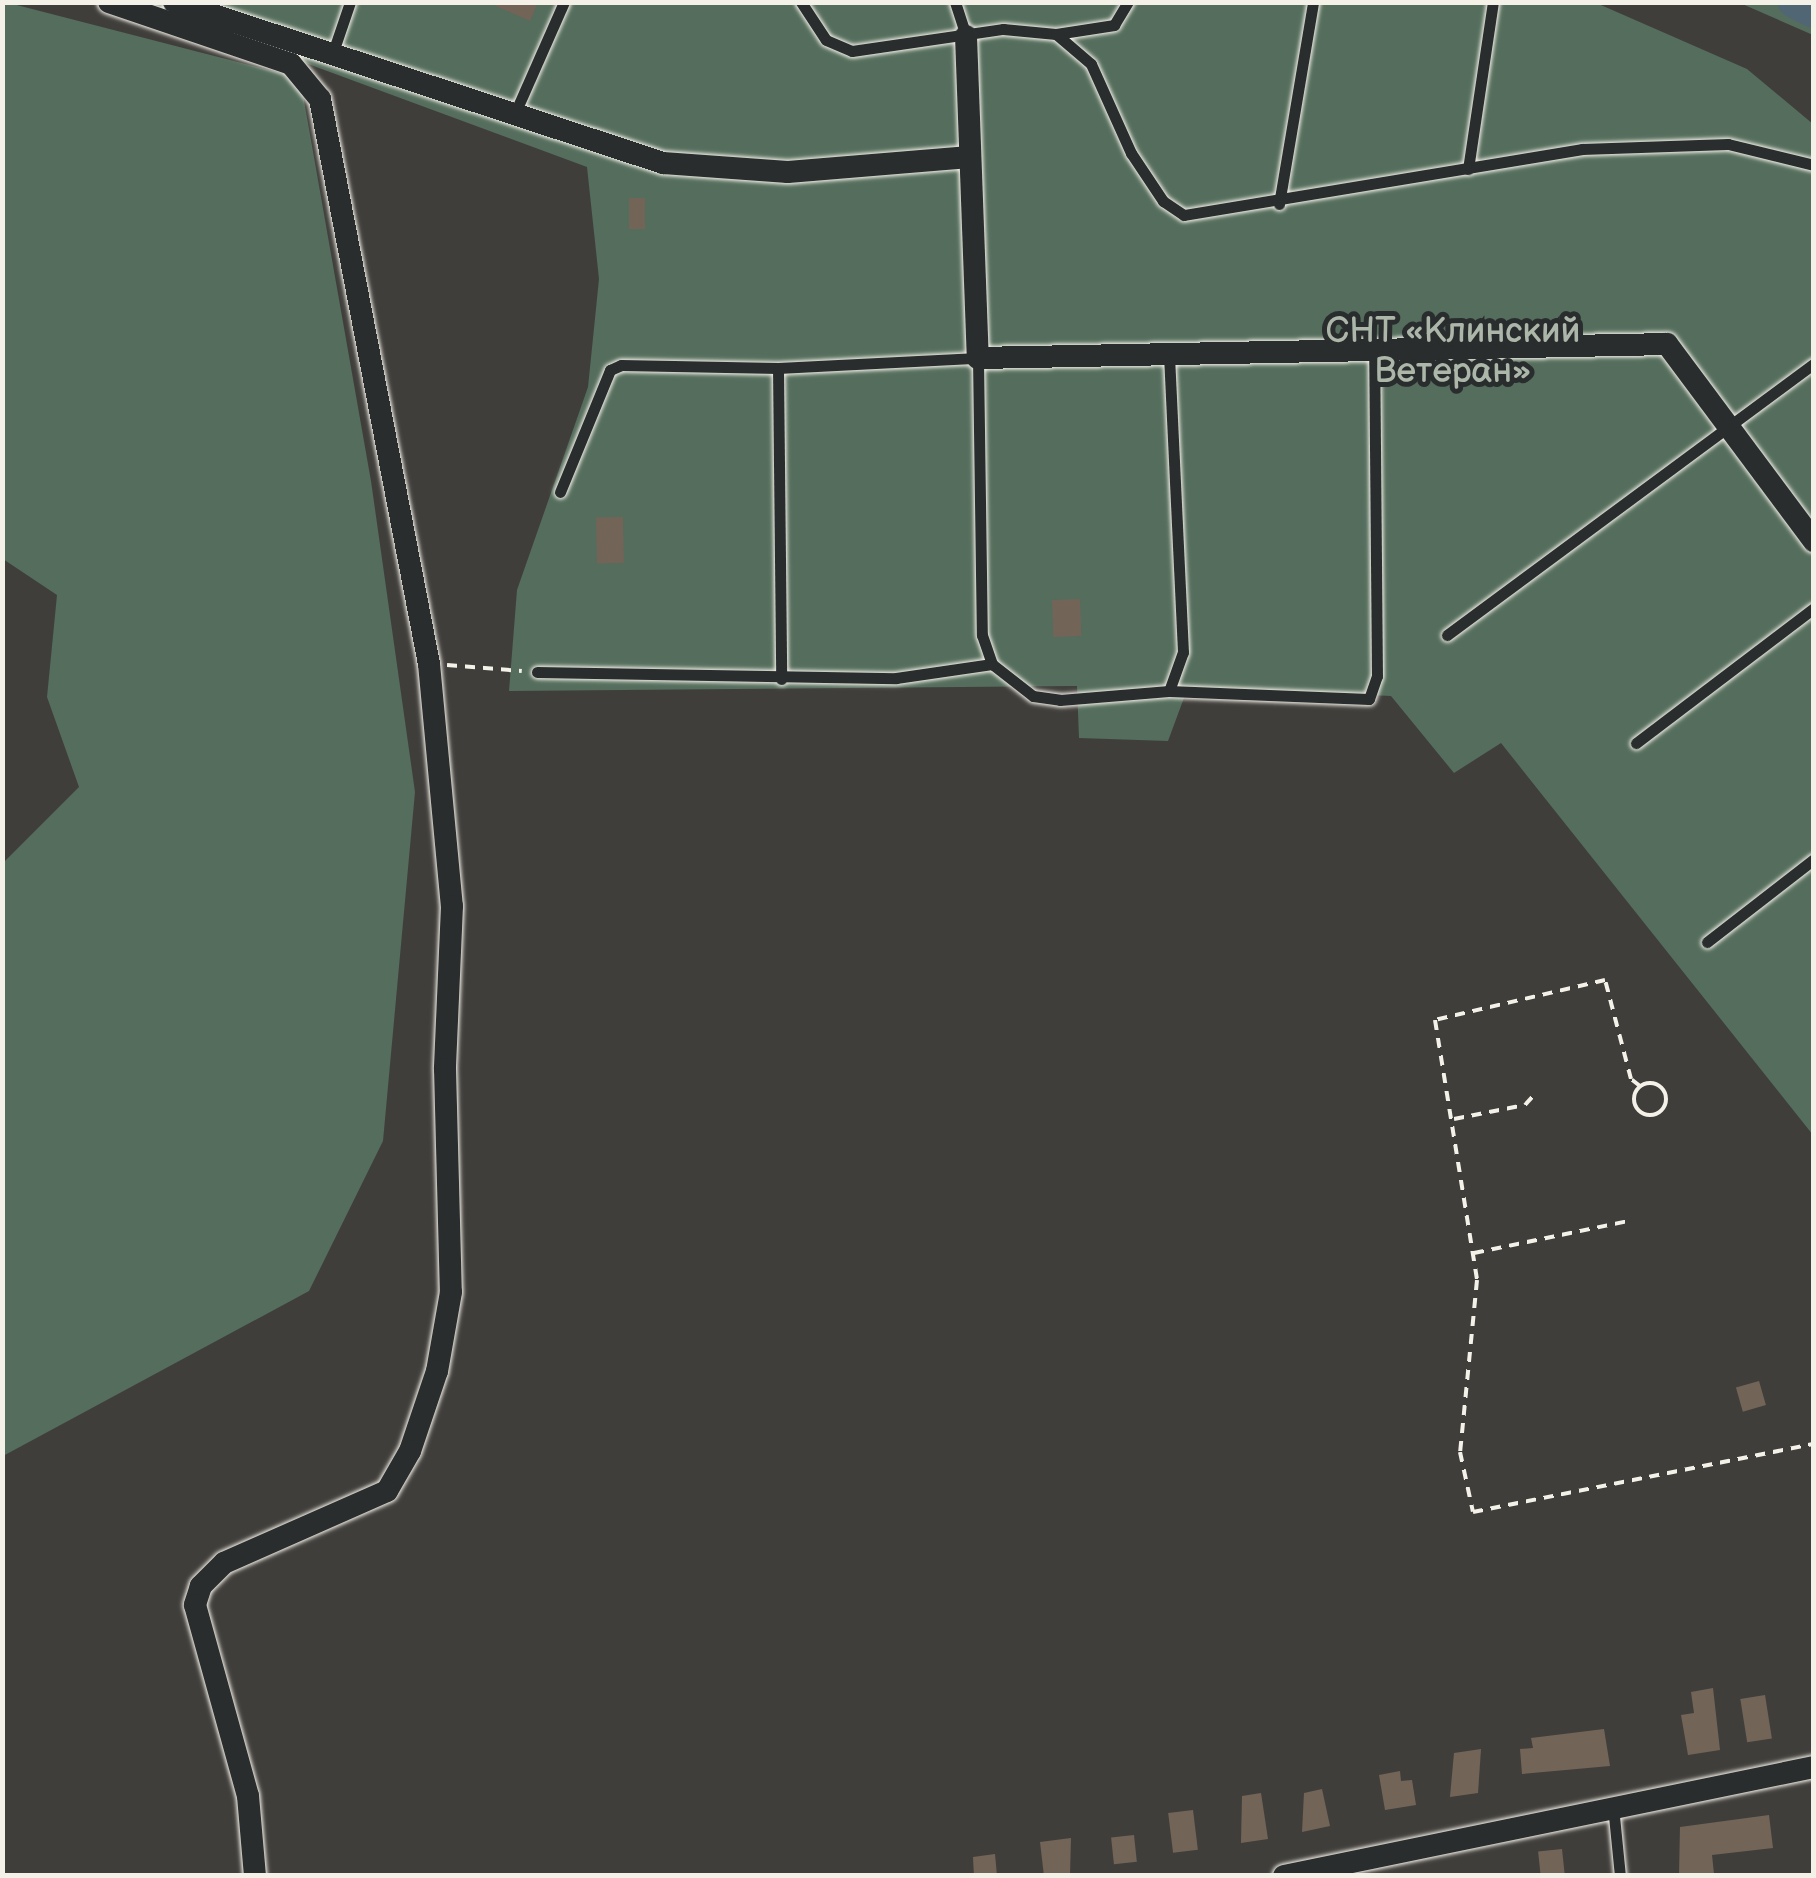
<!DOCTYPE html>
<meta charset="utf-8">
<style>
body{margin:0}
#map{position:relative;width:1816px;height:1878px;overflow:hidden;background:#403e3b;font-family:"Balsamiq Sans",sans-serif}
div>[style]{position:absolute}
.green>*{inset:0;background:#546d5c}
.river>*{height:32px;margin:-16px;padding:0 16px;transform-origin:16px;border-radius:16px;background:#506675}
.building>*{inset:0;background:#726558;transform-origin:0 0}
.path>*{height:4px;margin-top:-2px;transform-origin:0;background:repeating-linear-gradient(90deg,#f4f1e8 0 10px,transparent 0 18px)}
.path>.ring{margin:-2px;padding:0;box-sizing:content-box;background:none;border:4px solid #f4f1e8;border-radius:50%}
.roads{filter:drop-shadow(0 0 2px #f4f1e8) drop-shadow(0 0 2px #f4f1e8)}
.service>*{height:11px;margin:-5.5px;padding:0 5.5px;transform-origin:5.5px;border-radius:5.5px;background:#2a2d2e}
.minor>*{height:22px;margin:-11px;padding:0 11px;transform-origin:11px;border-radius:11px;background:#2a2d2e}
span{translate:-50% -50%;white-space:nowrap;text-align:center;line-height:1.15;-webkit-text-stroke:10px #2a2d2e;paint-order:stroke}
.park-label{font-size:35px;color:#acb6a9}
.frame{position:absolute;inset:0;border:5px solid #f4f1e8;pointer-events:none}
</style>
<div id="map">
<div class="green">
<i style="clip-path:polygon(5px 2px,300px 78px,371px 481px,415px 792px,383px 1141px,309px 1291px,3px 1456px,3px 863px,79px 787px,47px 697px,57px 595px,3px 559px)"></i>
<i style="clip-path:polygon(1594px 2px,1747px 69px,1813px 124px,1813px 1135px,1501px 743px,1454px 773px,1391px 696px,1188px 687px,1168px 741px,1079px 738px,1077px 686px,509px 691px,517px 590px,588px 387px,599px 279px,587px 167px,143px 3px)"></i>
<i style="clip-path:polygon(1740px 3px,1813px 3px,1813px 35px)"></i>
</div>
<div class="river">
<i style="left:1794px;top:2px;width:22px;rotate:27deg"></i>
</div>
<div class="building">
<i style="clip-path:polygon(487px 2px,538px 2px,530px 21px)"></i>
<i style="left:629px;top:198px;width:16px;height:31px"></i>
<i style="left:623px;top:517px;width:46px;height:27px;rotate:89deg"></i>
<i style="left:1080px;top:599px;width:37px;height:28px;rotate:88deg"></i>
<i style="left:1759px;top:1381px;width:25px;height:24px;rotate:74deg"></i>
<i style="clip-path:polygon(1713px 1688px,1720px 1750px,1688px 1755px,1681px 1715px,1694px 1713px,1691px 1692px)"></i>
<i style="left:1765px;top:1695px;width:44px;height:25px;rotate:81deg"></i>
<i style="clip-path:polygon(1604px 1729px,1610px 1766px,1522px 1774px,1520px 1749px,1533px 1748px,1531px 1738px)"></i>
<i style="clip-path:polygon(1481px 1749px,1478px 1793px,1450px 1797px,1454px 1753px)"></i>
<i style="clip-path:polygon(1400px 1771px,1401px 1781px,1412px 1780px,1416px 1805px,1385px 1810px,1379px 1775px)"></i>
<i style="clip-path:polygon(1322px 1789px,1330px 1826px,1302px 1832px,1304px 1793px)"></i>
<i style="clip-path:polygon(1261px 1793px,1268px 1839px,1241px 1843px,1242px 1796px)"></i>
<i style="left:1193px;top:1810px;width:40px;height:25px;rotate:83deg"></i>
<i style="clip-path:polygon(1769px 1815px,1773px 1848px,1712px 1855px,1714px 1874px,1679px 1876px,1680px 1827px)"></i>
<i style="left:1134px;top:1835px;width:27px;height:23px;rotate:84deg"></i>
<i style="clip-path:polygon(1071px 1838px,1070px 1874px,1044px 1876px,1040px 1842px)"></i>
<i style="left:1562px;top:1849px;width:27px;height:24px;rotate:84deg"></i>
<i style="clip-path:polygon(995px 1854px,997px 1876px,974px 1876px,973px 1857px)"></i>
</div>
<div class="path">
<i style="left:447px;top:665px;width:75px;rotate:4.6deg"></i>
<i class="ring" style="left:1634px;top:1083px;width:28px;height:28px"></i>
<i style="left:1640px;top:1086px;width:11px;rotate:-142deg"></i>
<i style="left:1631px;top:1079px;width:102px;rotate:-104.7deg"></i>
<i style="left:1605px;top:980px;width:175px;rotate:166.8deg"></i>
<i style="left:1435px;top:1020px;width:263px;rotate:80.8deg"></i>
<i style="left:1477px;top:1280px;width:173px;rotate:95.6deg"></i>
<i style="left:1460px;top:1452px;width:61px;rotate:77.8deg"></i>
<i style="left:1473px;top:1512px;width:348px;rotate:-11.3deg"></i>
<i style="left:1454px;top:1119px;width:72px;rotate:-11.2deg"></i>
<i style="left:1525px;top:1105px;width:13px;rotate:-48deg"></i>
<i style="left:1474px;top:1253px;width:157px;rotate:-11.7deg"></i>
</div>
<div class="roads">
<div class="service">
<i style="left:801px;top:2px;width:45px;rotate:56.7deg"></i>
<i style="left:826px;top:40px;width:28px;rotate:23deg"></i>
<i style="left:852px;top:51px;width:153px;rotate:-8.3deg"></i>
<i style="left:1003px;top:29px;width:53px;rotate:5.4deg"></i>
<i style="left:1056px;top:34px;width:46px;rotate:40.6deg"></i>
<i style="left:1091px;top:64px;width:98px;rotate:65.8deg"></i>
<i style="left:1131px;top:153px;width:58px;rotate:56.3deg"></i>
<i style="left:1163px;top:201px;width:25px;rotate:34deg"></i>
<i style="left:1184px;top:215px;width:403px;rotate:-9.4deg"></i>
<i style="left:1582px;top:149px;width:146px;rotate:-2deg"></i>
<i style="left:1728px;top:144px;width:89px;rotate:13.7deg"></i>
<i style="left:955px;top:2px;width:36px;rotate:72deg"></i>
<i style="left:1056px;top:34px;width:59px;rotate:-8.8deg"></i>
<i style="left:1114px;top:25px;width:27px;rotate:-59deg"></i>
<i style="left:332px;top:55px;width:56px;rotate:-71.2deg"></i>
<i style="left:515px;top:113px;width:121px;rotate:-66.2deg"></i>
<i style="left:1468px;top:169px;width:169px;rotate:-81.5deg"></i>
<i style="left:1279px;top:204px;width:205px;rotate:-80.4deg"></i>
<i style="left:778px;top:368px;width:311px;rotate:89.4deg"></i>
<i style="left:560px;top:492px;width:132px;rotate:-67.7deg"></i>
<i style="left:610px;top:370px;width:12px;rotate:-24deg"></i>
<i style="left:621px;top:365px;width:157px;rotate:1.1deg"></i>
<i style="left:778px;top:368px;width:200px;rotate:-2.9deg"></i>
<i style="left:978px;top:358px;width:277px;rotate:89.2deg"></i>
<i style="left:982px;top:635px;width:31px;rotate:71deg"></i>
<i style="left:992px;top:664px;width:52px;rotate:38deg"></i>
<i style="left:1033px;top:696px;width:27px;rotate:8deg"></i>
<i style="left:1060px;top:700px;width:109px;rotate:-4.7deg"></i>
<i style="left:1169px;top:691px;width:41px;rotate:-70.3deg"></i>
<i style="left:1183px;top:652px;width:297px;rotate:-92.7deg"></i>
<i style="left:1447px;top:635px;width:457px;rotate:-36.5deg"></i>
<i style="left:537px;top:672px;width:359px;rotate:1deg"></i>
<i style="left:896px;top:678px;width:97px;rotate:-8.3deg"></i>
<i style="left:1169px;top:691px;width:200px;rotate:2.3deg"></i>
<i style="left:1369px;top:699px;width:24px;rotate:-71deg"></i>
<i style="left:1377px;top:676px;width:327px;rotate:-90.5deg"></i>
<i style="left:1636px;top:743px;width:223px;rotate:-37.2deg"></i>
<i style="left:1707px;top:942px;width:135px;rotate:-37.8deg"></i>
<i style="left:1613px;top:1806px;width:70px;rotate:84.3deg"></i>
</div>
<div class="minor">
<i style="left:109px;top:2px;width:192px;rotate:18.8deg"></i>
<i style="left:291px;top:64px;width:45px;rotate:50.4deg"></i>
<i style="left:320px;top:99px;width:575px;rotate:79.08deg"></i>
<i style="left:429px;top:664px;width:243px;rotate:84.6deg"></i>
<i style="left:452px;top:906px;width:163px;rotate:92.5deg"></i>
<i style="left:445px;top:1069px;width:223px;rotate:88.5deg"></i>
<i style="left:451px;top:1292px;width:80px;rotate:100deg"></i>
<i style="left:437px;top:1371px;width:84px;rotate:108.6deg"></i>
<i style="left:410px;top:1451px;width:46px;rotate:119.9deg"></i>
<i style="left:387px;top:1491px;width:178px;rotate:156.2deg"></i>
<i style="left:224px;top:1563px;width:33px;rotate:135deg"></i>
<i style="left:201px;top:1586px;width:20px;rotate:108deg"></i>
<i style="left:195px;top:1605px;width:198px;rotate:74.5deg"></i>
<i style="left:248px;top:1796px;width:80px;rotate:85deg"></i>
<i style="left:174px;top:2px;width:515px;rotate:18.22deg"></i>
<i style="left:663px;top:163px;width:125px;rotate:4.1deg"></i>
<i style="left:788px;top:172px;width:182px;rotate:-4.7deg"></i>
<i style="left:966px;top:36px;width:322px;rotate:87.9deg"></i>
<i style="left:978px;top:358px;width:689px;rotate:-1.16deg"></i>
<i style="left:1667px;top:344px;width:246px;rotate:53.3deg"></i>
<i style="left:1284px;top:1876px;width:541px;rotate:-11.62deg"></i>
</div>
</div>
<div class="park-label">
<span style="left:1453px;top:352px">СНТ «Клинский<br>Ветеран»</span>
</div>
<div class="frame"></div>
</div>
